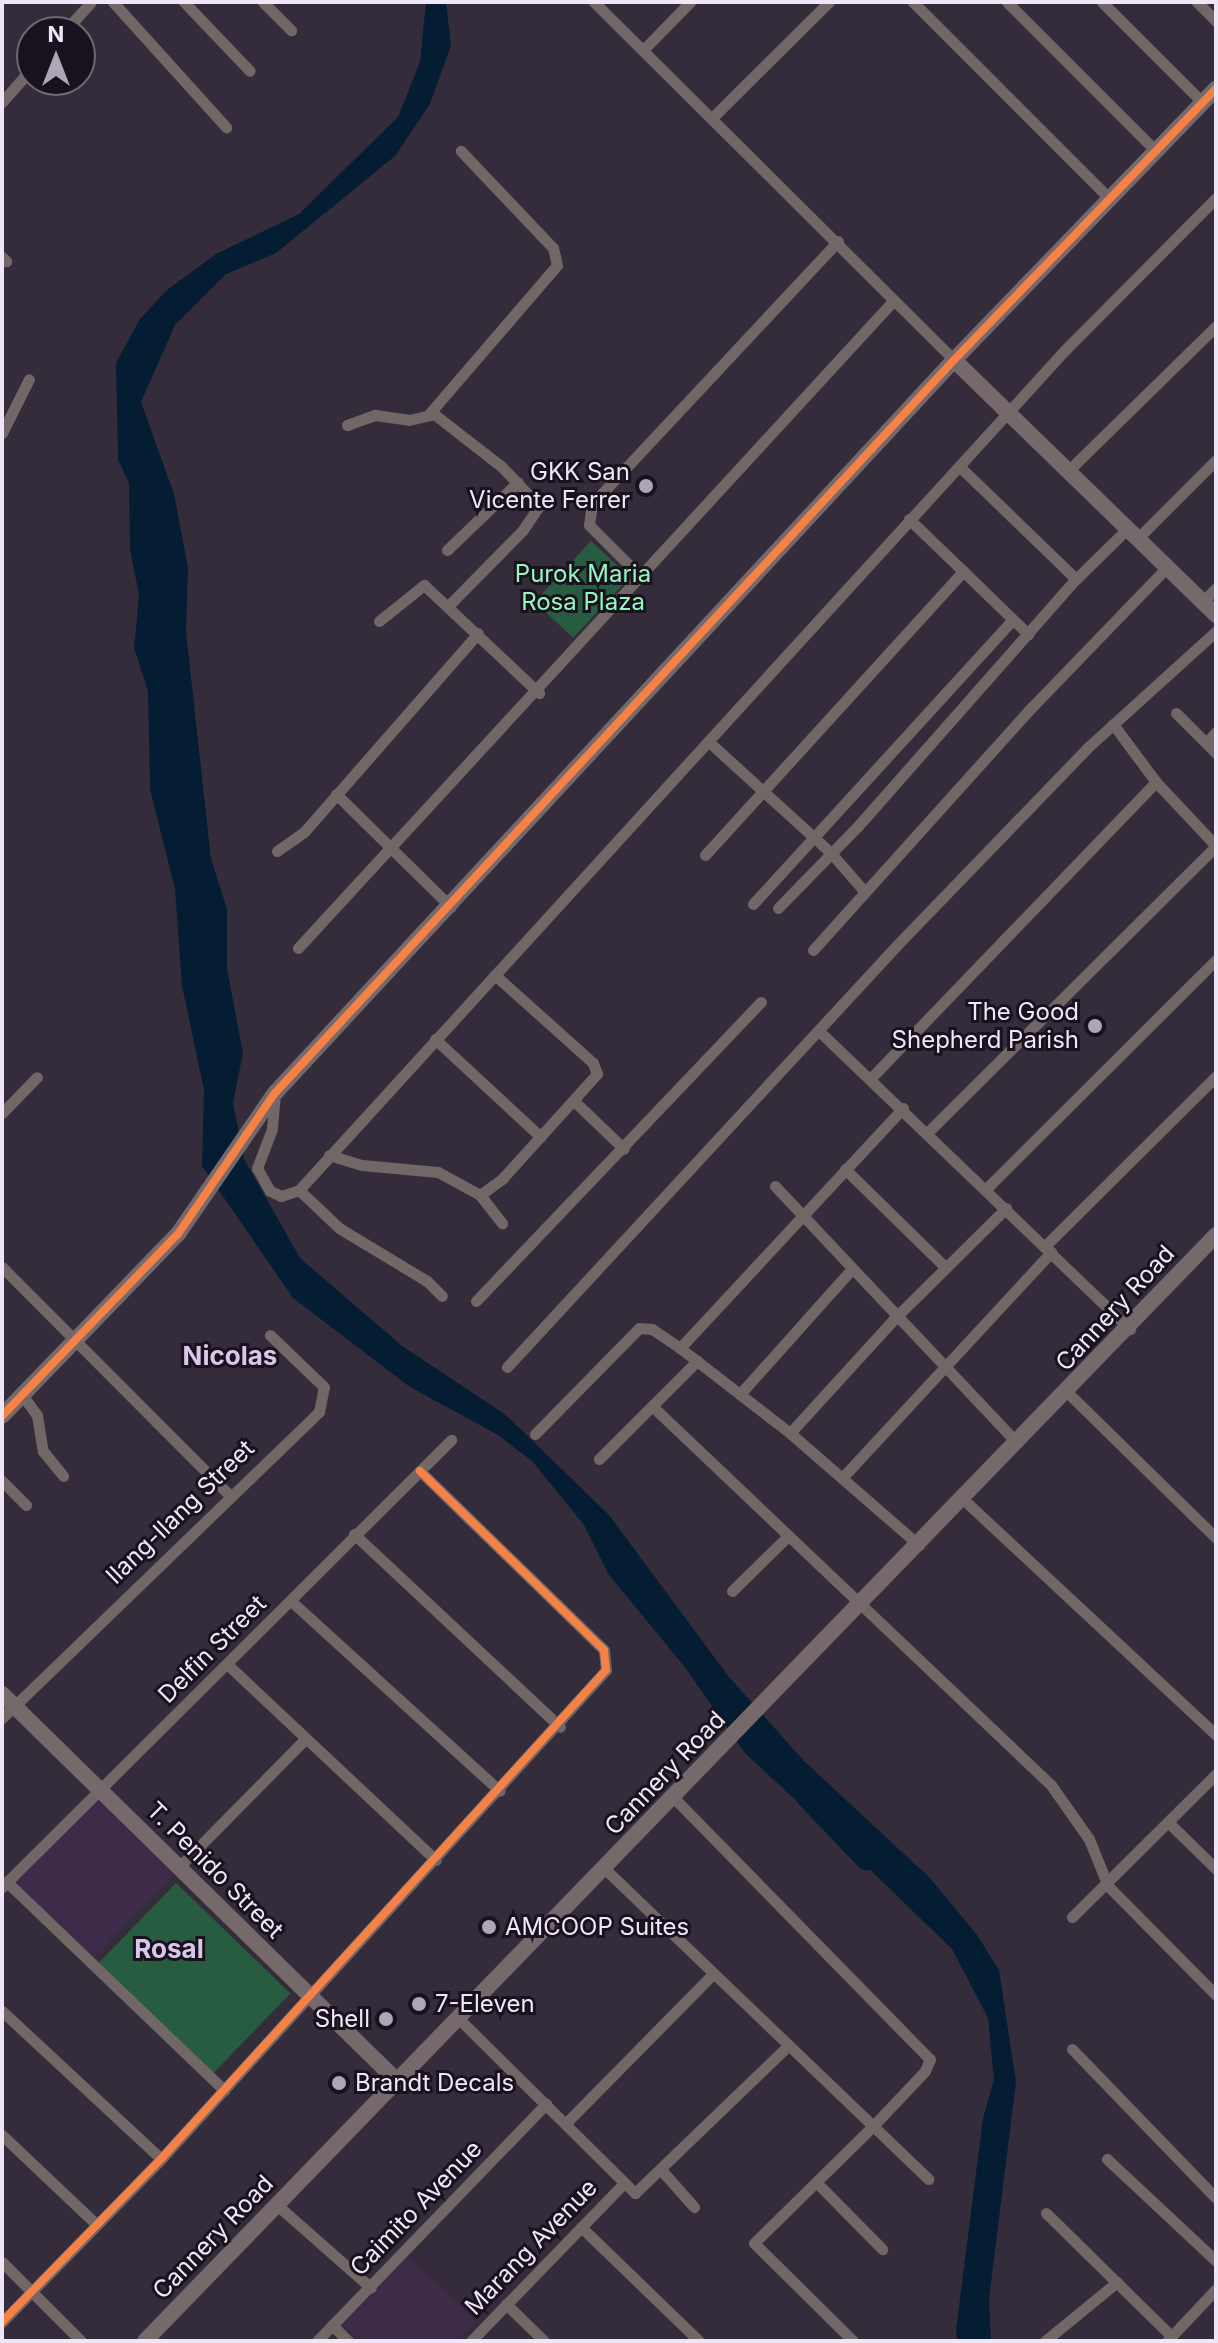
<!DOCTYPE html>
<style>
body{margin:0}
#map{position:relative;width:1218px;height:2343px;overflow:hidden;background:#342c3a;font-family:Inter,sans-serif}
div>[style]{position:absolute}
.built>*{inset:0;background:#3c2b49;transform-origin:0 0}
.green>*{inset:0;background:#275c41;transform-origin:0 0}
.water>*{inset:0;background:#051d33}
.river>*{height:22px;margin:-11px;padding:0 11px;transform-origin:11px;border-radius:11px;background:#051d33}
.street>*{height:11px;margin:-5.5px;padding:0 5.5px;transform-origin:5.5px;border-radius:5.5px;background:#716767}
.secondary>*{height:16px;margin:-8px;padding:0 8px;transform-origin:8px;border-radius:8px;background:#75696b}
.cycleway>*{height:8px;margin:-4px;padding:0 4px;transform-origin:4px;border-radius:4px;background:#f48246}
.dots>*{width:22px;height:22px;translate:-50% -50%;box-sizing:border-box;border:4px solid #19121e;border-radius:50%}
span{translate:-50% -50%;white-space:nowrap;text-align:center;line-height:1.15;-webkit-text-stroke:6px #19121e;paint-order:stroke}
.poi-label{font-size:24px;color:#efe6f7}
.right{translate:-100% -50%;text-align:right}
.left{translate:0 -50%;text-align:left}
.park-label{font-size:24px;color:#94f8be}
.street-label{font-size:24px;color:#efe6f7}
.neighbourhood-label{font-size:26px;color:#d9c7e9;font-weight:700}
.frame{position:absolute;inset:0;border:4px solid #efe6f7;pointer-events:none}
.north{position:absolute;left:16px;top:16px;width:80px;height:80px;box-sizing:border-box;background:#19121e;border:2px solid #6f6775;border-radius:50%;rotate:0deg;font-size:22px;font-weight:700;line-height:32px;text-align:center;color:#efe6f7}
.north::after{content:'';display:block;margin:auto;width:28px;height:36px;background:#aea5b5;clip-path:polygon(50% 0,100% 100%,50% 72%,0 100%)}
</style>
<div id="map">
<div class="built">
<i style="left:96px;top:1799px;width:109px;height:119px;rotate:44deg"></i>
<i style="clip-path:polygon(409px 2256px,476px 2322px,457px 2341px,359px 2341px,342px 2325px)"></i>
</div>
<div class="green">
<i style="left:591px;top:541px;width:53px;height:83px;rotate:43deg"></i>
<i style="left:176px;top:1883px;width:159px;height:111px;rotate:44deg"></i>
</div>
<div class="water">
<i style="clip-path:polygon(426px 2px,446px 2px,451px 45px,430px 104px,395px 156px,276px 253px,226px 274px,175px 325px,141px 402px,174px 494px,188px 568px,186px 632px,211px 859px,227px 909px,227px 969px,243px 1053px,233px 1103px,244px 1159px,300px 1258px,402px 1346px,506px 1415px,609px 1515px,729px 1677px,804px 1761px,930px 1878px,977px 1935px,999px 1970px,1016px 2082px,989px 2299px,991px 2341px,957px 2341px,956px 2330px,983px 2118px,994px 2080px,988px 2018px,952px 1949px,861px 1861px,824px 1817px,802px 1806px,745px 1753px,684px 1666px,609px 1575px,584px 1525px,533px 1462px,498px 1435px,410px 1387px,293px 1298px,202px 1166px,204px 1090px,182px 986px,175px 889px,150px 789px,148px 691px,134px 648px,139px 595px,130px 549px,129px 483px,118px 460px,116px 363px,140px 319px,167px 290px,216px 254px,299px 214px,398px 117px,420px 62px)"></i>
</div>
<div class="river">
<i style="left:807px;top:1797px;width:86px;rotate:46.4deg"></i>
</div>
<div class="street">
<i style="left:113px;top:2px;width:169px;rotate:47.9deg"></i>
<i style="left:184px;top:2px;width:95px;rotate:46.3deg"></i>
<i style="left:263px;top:2px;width:40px;rotate:45deg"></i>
<i style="left:594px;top:2px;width:508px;rotate:44.84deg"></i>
<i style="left:913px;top:2px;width:277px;rotate:45deg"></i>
<i style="left:1007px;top:2px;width:209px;rotate:45deg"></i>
<i style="left:1102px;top:2px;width:141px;rotate:45deg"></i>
<i style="left:1197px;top:2px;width:27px;rotate:45deg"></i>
<i style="left:64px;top:32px;width:40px;rotate:-48deg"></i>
<i style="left:644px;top:49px;width:66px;rotate:-45.6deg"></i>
<i style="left:2px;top:102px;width:45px;rotate:-48.6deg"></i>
<i style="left:713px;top:117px;width:163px;rotate:-44.8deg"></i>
<i style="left:2px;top:257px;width:6px;rotate:45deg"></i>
<i style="left:429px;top:414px;width:196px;rotate:-49.3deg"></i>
<i style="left:557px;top:265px;width:17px;rotate:-103deg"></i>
<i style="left:553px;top:248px;width:134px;rotate:-133.5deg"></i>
<i style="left:347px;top:425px;width:30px;rotate:-20deg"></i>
<i style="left:375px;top:415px;width:34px;rotate:8deg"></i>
<i style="left:409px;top:420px;width:26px;rotate:-13deg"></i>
<i style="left:434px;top:414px;width:86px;rotate:37.9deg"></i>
<i style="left:502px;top:467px;width:54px;rotate:46.5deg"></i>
<i style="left:539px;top:506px;width:30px;rotate:124deg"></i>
<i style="left:522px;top:531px;width:104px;rotate:134.6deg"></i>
<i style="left:2px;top:433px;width:60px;rotate:-63.4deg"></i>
<i style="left:959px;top:466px;width:163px;rotate:44deg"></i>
<i style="left:1069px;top:470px;width:206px;rotate:-44.4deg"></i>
<i style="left:1138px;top:538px;width:110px;rotate:-45deg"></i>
<i style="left:447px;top:550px;width:98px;rotate:-43.8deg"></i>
<i style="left:963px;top:571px;width:91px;rotate:44.1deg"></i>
<i style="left:642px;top:578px;width:75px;rotate:-135deg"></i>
<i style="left:589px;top:525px;width:21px;rotate:-82deg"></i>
<i style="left:592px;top:504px;width:360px;rotate:-46.9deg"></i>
<i style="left:1203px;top:601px;width:18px;rotate:-45deg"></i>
<i style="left:379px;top:621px;width:58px;rotate:-38.7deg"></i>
<i style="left:424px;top:585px;width:158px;rotate:43.2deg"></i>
<i style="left:1176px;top:713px;width:57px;rotate:45deg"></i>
<i style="left:709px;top:742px;width:165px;rotate:42.3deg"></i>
<i style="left:831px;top:853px;width:50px;rotate:49deg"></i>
<i style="left:1206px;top:743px;width:15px;rotate:-48deg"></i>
<i style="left:336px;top:794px;width:161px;rotate:44.5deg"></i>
<i style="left:277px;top:851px;width:33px;rotate:-35deg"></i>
<i style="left:304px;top:832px;width:264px;rotate:-48.8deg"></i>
<i style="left:705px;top:855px;width:384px;rotate:-47.7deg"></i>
<i style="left:963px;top:571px;width:75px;rotate:-136.1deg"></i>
<i style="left:753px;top:904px;width:384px;rotate:-47.6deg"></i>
<i style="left:778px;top:908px;width:115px;rotate:-45.7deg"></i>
<i style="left:858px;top:826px;width:329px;rotate:-48.6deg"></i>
<i style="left:1076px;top:579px;width:73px;rotate:-44.4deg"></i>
<i style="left:298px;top:948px;width:880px;rotate:-47.39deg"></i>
<i style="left:813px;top:950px;width:327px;rotate:-48deg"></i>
<i style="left:1032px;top:707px;width:196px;rotate:-46deg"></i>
<i style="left:819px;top:1031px;width:431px;rotate:43.8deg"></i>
<i style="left:435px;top:1039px;width:144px;rotate:42.8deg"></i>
<i style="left:871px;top:1078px;width:411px;rotate:-46.1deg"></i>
<i style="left:275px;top:1093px;width:36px;rotate:95deg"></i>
<i style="left:272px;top:1129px;width:42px;rotate:111deg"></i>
<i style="left:257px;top:1168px;width:26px;rotate:61deg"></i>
<i style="left:270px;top:1191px;width:12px;rotate:24deg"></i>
<i style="left:281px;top:1196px;width:19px;rotate:-18deg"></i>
<i style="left:299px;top:1190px;width:1135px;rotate:-47.64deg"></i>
<i style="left:1064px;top:351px;width:216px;rotate:-45.2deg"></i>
<i style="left:574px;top:1101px;width:69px;rotate:43.8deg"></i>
<i style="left:903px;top:1108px;width:328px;rotate:132.9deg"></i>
<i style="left:680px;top:1348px;width:139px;rotate:37.7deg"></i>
<i style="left:790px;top:1433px;width:171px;rotate:41deg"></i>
<i style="left:2px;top:1113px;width:50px;rotate:-45.8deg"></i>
<i style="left:928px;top:1132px;width:406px;rotate:-44.8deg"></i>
<i style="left:1216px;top:846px;width:88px;rotate:-133.2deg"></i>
<i style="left:1156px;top:782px;width:72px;rotate:-126.6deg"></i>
<i style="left:329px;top:1155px;width:34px;rotate:17deg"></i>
<i style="left:362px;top:1165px;width:76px;rotate:5.3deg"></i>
<i style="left:438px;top:1172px;width:48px;rotate:28.7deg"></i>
<i style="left:480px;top:1195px;width:27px;rotate:-36deg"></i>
<i style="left:502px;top:1179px;width:142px;rotate:-47.9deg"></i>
<i style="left:597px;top:1074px;width:12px;rotate:-110deg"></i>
<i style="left:593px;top:1063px;width:132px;rotate:-138.1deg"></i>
<i style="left:845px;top:1169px;width:141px;rotate:44.4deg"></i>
<i style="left:775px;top:1186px;width:353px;rotate:46.7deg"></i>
<i style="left:986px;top:1189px;width:325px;rotate:-44.9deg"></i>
<i style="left:299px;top:1190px;width:55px;rotate:43.5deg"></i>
<i style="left:339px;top:1228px;width:103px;rotate:31.1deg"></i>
<i style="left:427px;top:1281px;width:21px;rotate:45deg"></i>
<i style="left:480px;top:1195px;width:36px;rotate:52deg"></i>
<i style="left:1045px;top:1246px;width:241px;rotate:-44.8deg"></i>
<i style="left:2px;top:1267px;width:320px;rotate:45.1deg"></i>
<i style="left:476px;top:1301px;width:413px;rotate:-46.4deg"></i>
<i style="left:507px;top:1367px;width:576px;rotate:-47.25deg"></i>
<i style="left:898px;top:944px;width:271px;rotate:-46deg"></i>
<i style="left:1086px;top:749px;width:176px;rotate:-42.2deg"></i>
<i style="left:1068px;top:1393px;width:207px;rotate:44.4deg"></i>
<i style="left:740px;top:1394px;width:166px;rotate:-48.2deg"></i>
<i style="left:23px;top:1396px;width:24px;rotate:54deg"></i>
<i style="left:37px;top:1415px;width:36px;rotate:81deg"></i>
<i style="left:43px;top:1451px;width:32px;rotate:51deg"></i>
<i style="left:652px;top:1406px;width:550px;rotate:43.53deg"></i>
<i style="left:1051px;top:1785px;width:66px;rotate:54.9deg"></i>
<i style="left:1089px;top:1839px;width:51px;rotate:68deg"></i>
<i style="left:1108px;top:1886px;width:153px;rotate:45.3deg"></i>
<i style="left:790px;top:1433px;width:157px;rotate:-47.6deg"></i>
<i style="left:896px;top:1317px;width:155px;rotate:-44.7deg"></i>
<i style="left:535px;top:1434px;width:148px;rotate:-45.5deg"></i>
<i style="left:639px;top:1328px;width:13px;rotate:4deg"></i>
<i style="left:652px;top:1329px;width:34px;rotate:34deg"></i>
<i style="left:599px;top:1459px;width:139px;rotate:-45deg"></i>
<i style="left:842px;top:1478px;width:308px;rotate:-47.2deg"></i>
<i style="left:2px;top:1481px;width:34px;rotate:45deg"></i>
<i style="left:964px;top:1500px;width:345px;rotate:43deg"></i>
<i style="left:354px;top:1534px;width:282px;rotate:43.1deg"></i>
<i style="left:732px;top:1591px;width:78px;rotate:-44.5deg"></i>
<i style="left:291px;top:1601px;width:282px;rotate:42.3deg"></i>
<i style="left:228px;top:1665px;width:285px;rotate:43.2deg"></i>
<i style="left:2px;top:1718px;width:441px;rotate:-44deg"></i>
<i style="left:319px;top:1412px;width:25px;rotate:-79deg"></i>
<i style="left:324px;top:1387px;width:75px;rotate:-136.1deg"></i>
<i style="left:674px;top:1798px;width:366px;rotate:45.6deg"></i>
<i style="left:930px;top:2059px;width:13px;rotate:113deg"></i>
<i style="left:925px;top:2071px;width:77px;rotate:133.4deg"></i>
<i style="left:872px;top:2127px;width:165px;rotate:135.5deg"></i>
<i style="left:754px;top:2243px;width:139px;rotate:44.7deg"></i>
<i style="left:1169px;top:1823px;width:66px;rotate:44.4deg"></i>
<i style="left:178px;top:1868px;width:182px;rotate:-45.4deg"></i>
<i style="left:605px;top:1869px;width:448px;rotate:43.8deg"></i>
<i style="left:7px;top:1882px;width:301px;rotate:43.8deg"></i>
<i style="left:2px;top:1887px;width:634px;rotate:-44.87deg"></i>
<i style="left:1072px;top:1917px;width:203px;rotate:-44.8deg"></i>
<i style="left:2px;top:2011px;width:217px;rotate:42.9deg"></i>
<i style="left:458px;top:2018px;width:249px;rotate:44.7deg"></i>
<i style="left:635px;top:2193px;width:212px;rotate:-43.9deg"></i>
<i style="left:1072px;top:2049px;width:207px;rotate:46deg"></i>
<i style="left:566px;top:2123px;width:209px;rotate:-45.4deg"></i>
<i style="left:2px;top:2135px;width:129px;rotate:43.4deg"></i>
<i style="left:1107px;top:2159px;width:149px;rotate:43.1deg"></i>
<i style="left:663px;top:2172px;width:47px;rotate:48.5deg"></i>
<i style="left:817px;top:2183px;width:93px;rotate:45.4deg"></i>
<i style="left:277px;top:2205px;width:125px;rotate:41.4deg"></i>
<i style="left:1046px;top:2213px;width:175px;rotate:44.5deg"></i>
<i style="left:581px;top:2227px;width:164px;rotate:44deg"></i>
<i style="left:2px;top:2262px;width:112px;rotate:45deg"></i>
<i style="left:506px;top:2304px;width:53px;rotate:44.2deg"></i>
<i style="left:2px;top:2322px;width:228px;rotate:-45.7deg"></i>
<i style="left:161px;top:2159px;width:661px;rotate:-47.7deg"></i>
<i style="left:606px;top:1670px;width:20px;rotate:-96deg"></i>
<i style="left:604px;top:1650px;width:257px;rotate:-135.8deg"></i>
<i style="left:332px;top:2325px;width:23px;rotate:45deg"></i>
<i style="left:317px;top:2341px;width:330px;rotate:-46deg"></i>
<i style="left:471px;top:2341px;width:219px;rotate:-45.9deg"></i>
<i style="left:1045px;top:2341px;width:93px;rotate:-39.3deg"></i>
<i style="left:1167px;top:2341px;width:71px;rotate:-46.7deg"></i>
</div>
<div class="secondary">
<i style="left:954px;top:360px;width:366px;rotate:44.2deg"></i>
<i style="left:2px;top:1416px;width:253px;rotate:-46deg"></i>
<i style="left:178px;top:1234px;width:171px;rotate:-55.5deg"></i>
<i style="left:275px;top:1093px;width:999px;rotate:-47.19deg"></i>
<i style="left:954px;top:360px;width:377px;rotate:-46deg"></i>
<i style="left:2px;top:1694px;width:552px;rotate:44.41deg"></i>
<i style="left:145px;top:2341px;width:1540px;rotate:-45.92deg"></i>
</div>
<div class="cycleway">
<i style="left:2px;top:1416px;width:253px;rotate:-46deg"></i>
<i style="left:178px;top:1234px;width:171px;rotate:-55.5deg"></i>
<i style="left:275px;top:1093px;width:999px;rotate:-47.19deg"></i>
<i style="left:954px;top:360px;width:377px;rotate:-46deg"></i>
<i style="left:2px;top:2322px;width:228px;rotate:-45.7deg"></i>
<i style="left:161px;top:2159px;width:661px;rotate:-47.7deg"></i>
<i style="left:606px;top:1670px;width:20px;rotate:-96deg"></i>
<i style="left:604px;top:1650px;width:257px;rotate:-135.8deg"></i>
</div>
<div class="dots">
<i style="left:646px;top:486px;background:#aea5b5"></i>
<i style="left:1095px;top:1026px;background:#aea5b5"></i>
<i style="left:489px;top:1927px;background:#aea5b5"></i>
<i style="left:419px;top:2004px;background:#aea5b5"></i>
<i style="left:386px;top:2019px;background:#aea5b5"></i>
<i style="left:339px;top:2083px;background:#aea5b5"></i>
</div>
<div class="poi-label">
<span class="right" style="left:630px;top:486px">GKK San<br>Vicente Ferrer</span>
<span class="right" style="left:1079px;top:1026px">The Good<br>Shepherd Parish</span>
<span class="left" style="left:505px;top:1927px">AMCOOP Suites</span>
<span class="left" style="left:435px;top:2004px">7-Eleven</span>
<span class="right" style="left:370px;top:2019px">Shell</span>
<span class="left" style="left:355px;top:2083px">Brandt Decals</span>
</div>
<div class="park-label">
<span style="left:583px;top:588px">Purok Maria<br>Rosa Plaza</span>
</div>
<div class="street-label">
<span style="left:1115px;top:1308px;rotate:-47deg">Cannery Road</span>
<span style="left:180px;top:1512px;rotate:-44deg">Ilang-Ilang Street</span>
<span style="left:212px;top:1649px;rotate:-45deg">Delfin Street</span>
<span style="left:665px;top:1773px;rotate:-46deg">Cannery Road</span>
<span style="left:215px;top:1870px;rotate:45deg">T. Penido Street</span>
<span style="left:416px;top:2208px;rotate:-46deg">Caimito Avenue</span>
<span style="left:213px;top:2237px;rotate:-46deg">Cannery Road</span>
<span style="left:531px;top:2247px;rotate:-46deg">Marang Avenue</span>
</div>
<div class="neighbourhood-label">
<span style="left:230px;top:1356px">Nicolas</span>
<span style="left:169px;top:1949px">Rosal</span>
</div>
<div class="frame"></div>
<div class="north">N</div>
</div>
